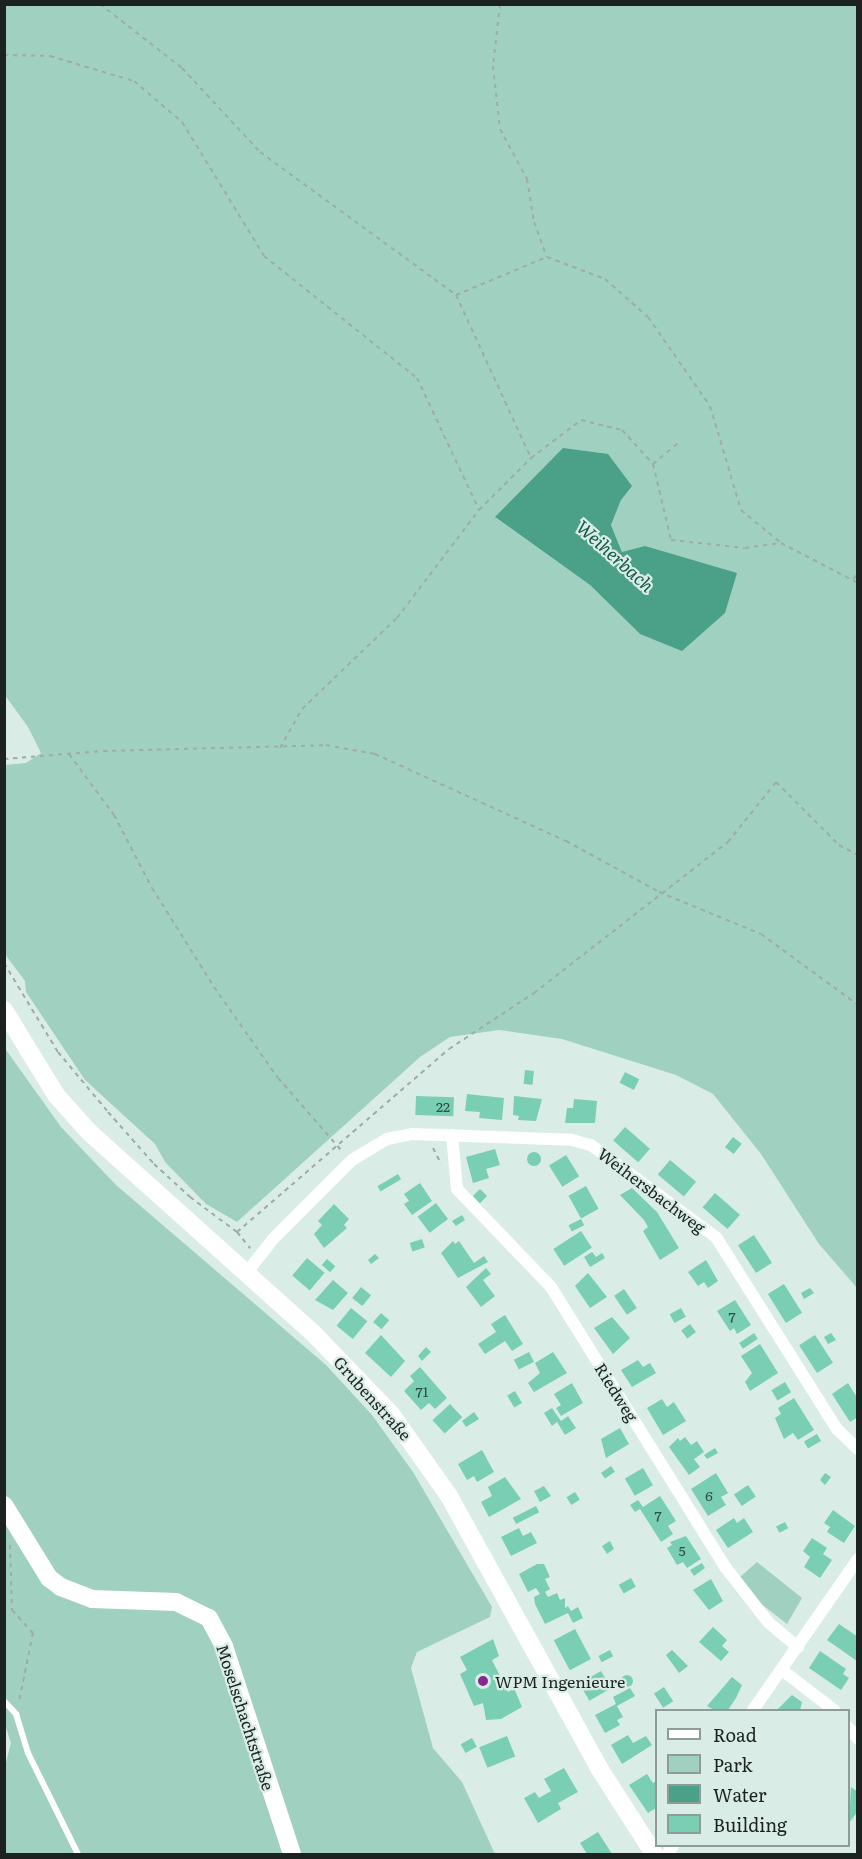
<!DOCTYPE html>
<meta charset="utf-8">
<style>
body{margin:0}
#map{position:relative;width:862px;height:1859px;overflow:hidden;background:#d9ede6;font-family:Literata,serif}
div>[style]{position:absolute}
.green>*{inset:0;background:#a0d1c0}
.water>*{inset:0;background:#4ba088}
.building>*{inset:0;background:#79ceb4;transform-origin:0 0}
.round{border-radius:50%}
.path>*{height:2px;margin-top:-1px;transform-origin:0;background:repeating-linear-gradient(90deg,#9caca6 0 4.5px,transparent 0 9px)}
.lane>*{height:6px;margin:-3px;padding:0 3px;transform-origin:3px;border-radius:3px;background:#fff}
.street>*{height:12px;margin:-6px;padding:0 6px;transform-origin:6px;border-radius:6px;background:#fff}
.secondary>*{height:18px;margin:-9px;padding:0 9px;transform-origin:9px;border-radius:9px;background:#fff}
.dots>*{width:16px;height:16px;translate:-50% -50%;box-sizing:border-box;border:3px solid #d9ede6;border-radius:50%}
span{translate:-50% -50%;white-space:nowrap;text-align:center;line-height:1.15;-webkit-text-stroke:4.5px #d9ede6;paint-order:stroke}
.number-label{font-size:14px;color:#324d44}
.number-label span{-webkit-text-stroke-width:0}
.street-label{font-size:16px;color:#1b221f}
.poi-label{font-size:16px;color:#1b221f}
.left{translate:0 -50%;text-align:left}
.water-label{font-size:18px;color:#165b4a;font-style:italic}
.frame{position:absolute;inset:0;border:6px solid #1b221f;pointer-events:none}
.legend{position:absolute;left:655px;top:1709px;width:195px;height:138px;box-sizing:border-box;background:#d9ede6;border:2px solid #8d9c96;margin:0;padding:8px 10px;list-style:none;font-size:18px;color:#1b221f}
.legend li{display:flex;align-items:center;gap:12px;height:30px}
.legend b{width:30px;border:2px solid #8d9c96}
</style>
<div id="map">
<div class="green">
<i style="clip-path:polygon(evenodd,4px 5px,857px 5px,857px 1288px,819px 1244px,761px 1154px,713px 1094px,676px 1075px,562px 1039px,499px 1030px,450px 1037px,420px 1057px,237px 1222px,206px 1204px,165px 1162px,155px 1144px,85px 1080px,26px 992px,25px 981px,4px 953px,5px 765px,26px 763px,41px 753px,28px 727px,4px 694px,4px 5px,522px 491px,621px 500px,611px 525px,622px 552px,640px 634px,590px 585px,496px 518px,522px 491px)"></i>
<i style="clip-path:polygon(4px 1047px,61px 1127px,116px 1185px,326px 1365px,372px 1415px,413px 1472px,492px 1607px,490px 1617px,417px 1652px,411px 1668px,433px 1748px,462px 1782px,495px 1854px,5px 1854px,4px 1770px,11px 1743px,4px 1722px)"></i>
<i style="clip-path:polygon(757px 1562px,802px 1598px,787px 1624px,755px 1599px,740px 1577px)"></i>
</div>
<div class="water">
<i style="clip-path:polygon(563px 448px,608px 454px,632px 486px,621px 500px,611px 525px,622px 552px,645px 546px,737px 573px,725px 613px,682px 651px,640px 634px,590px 585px,495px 517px)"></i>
</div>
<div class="building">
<i style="left:525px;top:1070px;width:9px;height:14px;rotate:6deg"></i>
<i style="left:625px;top:1072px;width:16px;height:12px;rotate:27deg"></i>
<i style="clip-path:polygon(467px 1094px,504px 1098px,502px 1120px,479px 1118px,480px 1112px,465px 1111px)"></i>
<i style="left:416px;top:1096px;width:38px;height:19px;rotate:2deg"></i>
<i style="clip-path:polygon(514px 1096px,542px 1099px,536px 1121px,518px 1120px,519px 1116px,513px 1115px)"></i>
<i style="clip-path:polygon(574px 1099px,597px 1101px,595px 1123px,565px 1123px,567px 1108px,573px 1108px)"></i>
<i style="left:625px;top:1127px;width:33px;height:18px;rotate:41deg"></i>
<i style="left:733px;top:1137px;width:11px;height:13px;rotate:38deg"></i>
<i style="clip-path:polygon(495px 1149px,500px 1165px,486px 1169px,489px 1178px,473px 1183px,466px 1157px)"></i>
<i class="round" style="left:527px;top:1152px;width:14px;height:14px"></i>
<i style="left:566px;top:1155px;width:25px;height:20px;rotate:58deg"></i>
<i style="left:670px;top:1160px;width:34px;height:19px;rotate:40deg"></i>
<i style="left:398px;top:1174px;width:6px;height:24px;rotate:59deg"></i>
<i style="clip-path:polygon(420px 1183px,432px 1201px,412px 1215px,404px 1204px,409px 1201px,404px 1194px)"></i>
<i style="left:586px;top:1186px;width:26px;height:20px;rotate:61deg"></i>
<i style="clip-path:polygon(632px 1188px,657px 1212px,679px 1248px,660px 1260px,643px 1231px,648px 1227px,644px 1220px,620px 1195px)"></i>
<i style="left:480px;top:1189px;width:10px;height:10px;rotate:45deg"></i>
<i style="left:715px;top:1193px;width:33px;height:19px;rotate:41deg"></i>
<i style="left:436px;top:1203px;width:20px;height:23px;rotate:53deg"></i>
<i style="clip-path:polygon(334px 1204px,349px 1219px,344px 1225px,347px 1228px,324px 1248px,314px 1234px,322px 1225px,318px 1221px)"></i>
<i style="clip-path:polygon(462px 1215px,465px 1220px,456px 1226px,452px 1221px)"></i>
<i style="left:581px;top:1219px;width:7px;height:14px;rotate:63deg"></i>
<i style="left:581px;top:1231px;width:20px;height:33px;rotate:57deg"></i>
<i style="left:754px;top:1235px;width:33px;height:19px;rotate:57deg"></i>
<i style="left:422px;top:1239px;width:9px;height:13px;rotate:72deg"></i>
<i style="clip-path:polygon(453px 1241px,455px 1244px,459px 1241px,474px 1263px,484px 1256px,488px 1262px,458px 1278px,441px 1253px)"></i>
<i style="clip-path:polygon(592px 1252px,596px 1257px,602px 1253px,605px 1258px,590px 1267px,584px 1257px)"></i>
<i style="clip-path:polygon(375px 1254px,379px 1258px,371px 1264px,368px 1260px)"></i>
<i style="left:307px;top:1258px;width:23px;height:23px;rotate:40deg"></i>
<i style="left:327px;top:1259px;width:11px;height:8px;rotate:41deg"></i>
<i style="clip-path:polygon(706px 1260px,718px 1281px,708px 1288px,704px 1282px,698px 1286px,688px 1272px)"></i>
<i style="clip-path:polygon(486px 1268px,491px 1274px,483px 1280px,495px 1296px,481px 1307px,466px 1287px)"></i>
<i style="clip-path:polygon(588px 1273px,607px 1297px,590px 1308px,575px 1286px)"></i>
<i style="clip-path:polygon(333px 1280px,348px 1293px,333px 1310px,315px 1300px)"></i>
<i style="left:784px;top:1284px;width:34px;height:19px;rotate:58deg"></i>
<i style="left:361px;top:1287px;width:13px;height:14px;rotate:39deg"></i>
<i style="clip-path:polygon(810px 1288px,814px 1293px,804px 1299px,801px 1293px)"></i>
<i style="left:624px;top:1289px;width:23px;height:12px;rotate:56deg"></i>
<i style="clip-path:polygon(735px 1300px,751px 1325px,737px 1334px,734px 1328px,730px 1331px,717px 1311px)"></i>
<i style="left:351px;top:1308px;width:21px;height:23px;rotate:39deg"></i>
<i style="left:681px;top:1308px;width:10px;height:13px;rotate:61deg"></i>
<i style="left:381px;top:1313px;width:11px;height:12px;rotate:41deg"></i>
<i style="clip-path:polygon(505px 1315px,523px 1344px,512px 1351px,505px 1341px,485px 1354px,478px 1344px,496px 1332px,491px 1324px)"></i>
<i style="clip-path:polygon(612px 1317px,630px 1338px,613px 1354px,594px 1328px)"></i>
<i style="left:690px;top:1324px;width:10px;height:11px;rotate:53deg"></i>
<i style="left:754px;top:1333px;width:7px;height:18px;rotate:56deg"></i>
<i style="clip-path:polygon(831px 1333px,836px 1340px,828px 1344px,824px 1337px)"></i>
<i style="clip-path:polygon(381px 1335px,405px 1361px,391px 1377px,365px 1353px)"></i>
<i style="left:815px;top:1335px;width:33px;height:19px;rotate:57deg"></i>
<i style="clip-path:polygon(760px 1344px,778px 1373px,750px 1391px,745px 1382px,752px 1373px,741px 1356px)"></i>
<i style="clip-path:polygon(426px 1347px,431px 1352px,422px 1361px,418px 1356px)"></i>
<i style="left:529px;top:1352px;width:11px;height:17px;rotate:63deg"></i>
<i style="clip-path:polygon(553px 1352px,567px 1373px,534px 1392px,528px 1383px,540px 1373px,535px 1363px)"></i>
<i style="clip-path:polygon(638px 1360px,643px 1367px,650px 1363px,656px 1373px,632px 1387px,621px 1370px)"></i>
<i style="clip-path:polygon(420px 1367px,447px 1398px,435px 1409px,429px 1403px,421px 1410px,404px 1391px,414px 1381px,410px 1376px)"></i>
<i style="left:785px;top:1382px;width:12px;height:16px;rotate:59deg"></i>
<i style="clip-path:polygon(572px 1383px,583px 1403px,561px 1416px,556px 1408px,561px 1405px,554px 1394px)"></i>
<i style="clip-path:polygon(848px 1383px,858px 1399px,858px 1417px,850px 1422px,832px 1394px)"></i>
<i style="left:515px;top:1391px;width:14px;height:9px;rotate:60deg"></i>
<i style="clip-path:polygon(794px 1398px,814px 1430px,798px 1440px,793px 1433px,784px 1439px,775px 1418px,781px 1414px,778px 1408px)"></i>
<i style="clip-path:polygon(662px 1399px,667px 1407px,674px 1402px,686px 1421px,663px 1435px,647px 1408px)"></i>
<i style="left:450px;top:1404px;width:18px;height:24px;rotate:47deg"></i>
<i style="clip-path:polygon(552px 1408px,561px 1421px,568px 1416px,576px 1428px,565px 1435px,557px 1422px,552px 1426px,544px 1413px)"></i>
<i style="clip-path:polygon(474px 1412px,479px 1419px,466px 1427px,462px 1421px)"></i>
<i style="clip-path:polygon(620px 1428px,629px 1444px,606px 1458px,601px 1439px)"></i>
<i style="left:817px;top:1434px;width:8px;height:15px;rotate:60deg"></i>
<i style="clip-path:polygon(685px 1437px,691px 1445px,697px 1441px,704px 1452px,694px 1459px,700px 1467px,689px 1475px,669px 1447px,678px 1438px,680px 1441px)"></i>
<i style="clip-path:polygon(715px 1448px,718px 1453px,707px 1459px,704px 1455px)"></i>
<i style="clip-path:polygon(482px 1450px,494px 1472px,477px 1482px,474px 1476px,467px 1480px,458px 1464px)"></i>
<i style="left:611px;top:1466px;width:7px;height:12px;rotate:56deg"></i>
<i style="left:643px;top:1468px;width:20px;height:21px;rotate:60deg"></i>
<i style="clip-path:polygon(716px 1473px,728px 1493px,721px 1497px,726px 1505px,708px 1516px,691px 1489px)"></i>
<i style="clip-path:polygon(825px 1473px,831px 1477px,825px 1485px,820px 1480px)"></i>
<i style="clip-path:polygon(505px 1477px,521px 1499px,489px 1517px,481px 1502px,492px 1496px,488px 1487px)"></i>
<i style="left:748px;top:1485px;width:14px;height:17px;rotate:56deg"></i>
<i style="clip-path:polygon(544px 1486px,551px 1496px,540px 1502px,534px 1491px)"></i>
<i style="left:575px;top:1492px;width:9px;height:10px;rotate:58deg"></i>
<i style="clip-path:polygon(660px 1496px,676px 1521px,668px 1526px,673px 1534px,661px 1542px,640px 1509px,635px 1512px,630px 1505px,638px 1500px,643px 1507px)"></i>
<i style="left:536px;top:1506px;width:7px;height:26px;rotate:63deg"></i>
<i style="clip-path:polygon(833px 1510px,855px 1526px,844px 1543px,827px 1532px,830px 1527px,824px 1523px)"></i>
<i style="clip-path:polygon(734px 1518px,737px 1523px,744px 1518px,753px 1532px,728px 1548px,716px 1530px)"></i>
<i style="left:785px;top:1522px;width:7px;height:10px;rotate:63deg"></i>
<i style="clip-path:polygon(519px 1528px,523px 1536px,531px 1532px,537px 1543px,511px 1556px,501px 1537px)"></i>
<i style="clip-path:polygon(686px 1536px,701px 1559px,687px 1568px,683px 1562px,677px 1565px,667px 1548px,672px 1545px,670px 1542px)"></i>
<i style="clip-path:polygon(812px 1538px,827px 1548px,823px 1554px,832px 1560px,820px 1578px,804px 1567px,810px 1557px,803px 1551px)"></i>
<i style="clip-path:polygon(610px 1541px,614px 1549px,607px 1554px,602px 1546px)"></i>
<i style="clip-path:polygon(702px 1563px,705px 1568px,694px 1576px,690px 1570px)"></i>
<i style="clip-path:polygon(537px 1564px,544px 1564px,550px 1577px,545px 1579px,550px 1589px,545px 1592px,548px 1597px,557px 1593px,560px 1600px,565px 1598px,565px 1608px,568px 1606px,571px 1611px,578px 1607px,583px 1618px,573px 1623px,568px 1613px,545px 1624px,535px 1604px,534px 1597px,540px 1594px,536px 1588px,528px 1592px,519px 1574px)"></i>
<i style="left:631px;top:1578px;width:10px;height:14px;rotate:61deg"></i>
<i style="clip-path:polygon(711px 1579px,723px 1601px,709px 1610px,693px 1590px)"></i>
<i style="clip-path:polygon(839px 1624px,858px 1637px,857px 1661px,827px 1640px)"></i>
<i style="clip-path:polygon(713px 1627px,727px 1640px,722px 1646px,729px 1652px,721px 1661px,699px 1642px)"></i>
<i style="left:575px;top:1629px;width:34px;height:24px;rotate:62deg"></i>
<i style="clip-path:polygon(493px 1639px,499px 1656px,492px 1660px,508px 1692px,514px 1688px,522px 1707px,501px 1719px,486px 1720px,483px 1703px,474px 1706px,460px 1674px,467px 1670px,460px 1657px)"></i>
<i style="left:610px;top:1650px;width:7px;height:13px;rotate:63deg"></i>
<i style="clip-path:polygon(672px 1650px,688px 1666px,679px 1673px,666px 1655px)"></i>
<i style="clip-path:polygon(820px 1651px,846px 1669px,843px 1674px,849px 1678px,841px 1690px,809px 1668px)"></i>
<i style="left:601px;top:1671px;width:20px;height:25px;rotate:60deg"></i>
<i class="round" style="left:621px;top:1675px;width:12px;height:12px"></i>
<i style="clip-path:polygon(732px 1677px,742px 1685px,736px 1698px,728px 1710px,714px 1710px,707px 1706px)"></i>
<i style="left:664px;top:1687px;width:17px;height:12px;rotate:57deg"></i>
<i style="clip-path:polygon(630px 1688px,635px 1696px,617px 1706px,623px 1717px,617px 1720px,620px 1725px,605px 1733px,595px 1715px,616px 1704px,613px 1697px)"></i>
<i style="clip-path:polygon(792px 1695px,802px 1702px,800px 1710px,777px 1710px)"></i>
<i style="clip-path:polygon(628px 1735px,633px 1743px,646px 1736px,652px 1745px,622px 1764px,611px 1745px)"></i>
<i style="left:507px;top:1736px;width:22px;height:30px;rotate:68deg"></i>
<i style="left:472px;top:1738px;width:10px;height:13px;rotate:61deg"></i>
<i style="clip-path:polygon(564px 1768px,578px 1792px,558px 1803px,561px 1809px,538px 1823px,524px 1798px,535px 1792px,539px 1798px,551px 1791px,544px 1779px)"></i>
<i style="clip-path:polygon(647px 1774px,653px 1783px,656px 1781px,656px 1808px,648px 1813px,629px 1785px)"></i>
<i style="clip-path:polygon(851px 1787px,858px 1792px,858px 1811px,849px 1823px)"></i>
<i style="clip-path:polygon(598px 1832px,612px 1854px,587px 1854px,580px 1843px)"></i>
</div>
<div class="path">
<i style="left:100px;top:4px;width:104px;rotate:38deg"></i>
<i style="left:182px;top:68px;width:115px;rotate:47.1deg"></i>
<i style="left:260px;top:152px;width:243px;rotate:36.1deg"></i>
<i style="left:456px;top:295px;width:99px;rotate:-22.7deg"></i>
<i style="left:500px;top:4px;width:62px;rotate:96.4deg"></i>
<i style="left:493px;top:66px;width:63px;rotate:83.7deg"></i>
<i style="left:500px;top:129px;width:57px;rotate:61.6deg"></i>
<i style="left:527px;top:179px;width:44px;rotate:80.8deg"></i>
<i style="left:534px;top:222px;width:37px;rotate:70deg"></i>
<i style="left:547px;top:257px;width:62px;rotate:20.8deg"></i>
<i style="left:605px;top:279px;width:57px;rotate:41.5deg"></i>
<i style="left:648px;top:317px;width:108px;rotate:55.1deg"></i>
<i style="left:710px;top:406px;width:109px;rotate:73.4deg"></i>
<i style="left:741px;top:510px;width:52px;rotate:39.5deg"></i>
<i style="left:781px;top:543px;width:87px;rotate:27.5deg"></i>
<i style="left:4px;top:55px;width:46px;rotate:1.2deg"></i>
<i style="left:50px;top:56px;width:88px;rotate:16.6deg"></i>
<i style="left:134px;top:81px;width:63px;rotate:40.5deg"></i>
<i style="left:182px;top:122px;width:157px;rotate:58.5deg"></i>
<i style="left:264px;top:256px;width:196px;rotate:38.6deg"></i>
<i style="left:417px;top:378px;width:146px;rotate:64.8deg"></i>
<i style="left:456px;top:295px;width:179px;rotate:65.3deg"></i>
<i style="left:653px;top:464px;width:35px;rotate:-40deg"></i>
<i style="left:853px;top:579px;width:7px;rotate:-45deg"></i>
<i style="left:280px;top:748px;width:45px;rotate:-60.6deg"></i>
<i style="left:302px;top:709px;width:132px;rotate:-43.8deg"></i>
<i style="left:397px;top:618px;width:136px;rotate:-52.8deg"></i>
<i style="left:479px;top:510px;width:74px;rotate:-45deg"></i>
<i style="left:531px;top:458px;width:63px;rotate:-37.2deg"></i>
<i style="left:581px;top:420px;width:42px;rotate:13.7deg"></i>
<i style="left:622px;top:430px;width:46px;rotate:47.6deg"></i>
<i style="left:653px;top:464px;width:78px;rotate:76.7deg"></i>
<i style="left:671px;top:540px;width:74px;rotate:6.2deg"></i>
<i style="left:745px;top:548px;width:36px;rotate:-8deg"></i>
<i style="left:69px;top:754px;width:76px;rotate:53.6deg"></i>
<i style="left:114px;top:815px;width:82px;rotate:62.5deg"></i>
<i style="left:152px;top:888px;width:117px;rotate:57.9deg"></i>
<i style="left:214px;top:987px;width:111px;rotate:54.9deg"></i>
<i style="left:278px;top:1078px;width:97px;rotate:48.8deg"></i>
<i style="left:4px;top:759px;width:99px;rotate:-4.6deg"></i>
<i style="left:103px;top:751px;width:223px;rotate:-1.5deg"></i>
<i style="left:326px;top:745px;width:50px;rotate:10.4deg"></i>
<i style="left:375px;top:754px;width:210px;rotate:24.5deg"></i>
<i style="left:566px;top:841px;width:106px;rotate:28.7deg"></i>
<i style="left:659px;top:892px;width:110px;rotate:22.4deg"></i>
<i style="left:761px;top:934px;width:120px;rotate:36.2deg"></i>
<i style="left:4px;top:963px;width:104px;rotate:58.8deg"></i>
<i style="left:58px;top:1052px;width:78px;rotate:50.2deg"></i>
<i style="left:108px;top:1112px;width:69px;rotate:48.5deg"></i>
<i style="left:154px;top:1164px;width:49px;rotate:42.5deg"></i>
<i style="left:190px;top:1197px;width:59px;rotate:36.7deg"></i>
<i style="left:237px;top:1232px;width:21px;rotate:51deg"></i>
<i style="left:433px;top:1148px;width:18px;rotate:63deg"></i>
<i style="left:237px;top:1232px;width:280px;rotate:-40.8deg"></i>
<i style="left:449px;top:1049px;width:102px;rotate:-33.4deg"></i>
<i style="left:534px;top:993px;width:246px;rotate:-37.9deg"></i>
<i style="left:728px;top:842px;width:77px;rotate:-51.3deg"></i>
<i style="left:776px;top:782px;width:89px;rotate:45deg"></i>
<i style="left:839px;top:845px;width:21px;rotate:28deg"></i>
<i style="left:10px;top:1545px;width:65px;rotate:88.2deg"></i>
<i style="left:12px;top:1610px;width:31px;rotate:48deg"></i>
<i style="left:33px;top:1633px;width:69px;rotate:101.6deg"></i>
</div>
<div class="lane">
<i style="left:4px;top:1701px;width:18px;rotate:47deg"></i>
<i style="left:16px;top:1714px;width:41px;rotate:72.9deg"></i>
<i style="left:28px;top:1753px;width:113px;rotate:63.7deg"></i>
</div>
<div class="street">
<i style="left:452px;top:1135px;width:54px;rotate:84.7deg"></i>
<i style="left:457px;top:1189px;width:136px;rotate:46.2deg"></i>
<i style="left:551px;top:1287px;width:331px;rotate:58.1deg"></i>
<i style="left:726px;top:1568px;width:70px;rotate:52deg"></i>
<i style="left:769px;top:1623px;width:38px;rotate:40deg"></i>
<i style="left:245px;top:1275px;width:46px;rotate:-52.1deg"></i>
<i style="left:273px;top:1239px;width:112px;rotate:-45deg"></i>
<i style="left:352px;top:1160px;width:41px;rotate:-31deg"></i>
<i style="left:387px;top:1139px;width:25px;rotate:-11deg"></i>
<i style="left:412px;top:1134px;width:160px;rotate:2.1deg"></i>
<i style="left:572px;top:1140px;width:20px;rotate:15deg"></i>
<i style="left:591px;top:1145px;width:155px;rotate:36.4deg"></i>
<i style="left:716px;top:1237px;width:227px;rotate:57.8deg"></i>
<i style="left:837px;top:1429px;width:29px;rotate:44deg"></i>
<i style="left:782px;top:1670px;width:66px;rotate:37.6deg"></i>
<i style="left:753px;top:1710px;width:184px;rotate:-55.2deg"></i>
<i style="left:848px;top:1727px;width:16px;rotate:50deg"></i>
<i style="left:667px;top:1854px;width:10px;rotate:-53deg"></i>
</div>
<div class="secondary">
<i style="left:4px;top:1010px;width:100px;rotate:58.5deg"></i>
<i style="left:56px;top:1095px;width:50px;rotate:48.3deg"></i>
<i style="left:89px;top:1132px;width:304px;rotate:41.9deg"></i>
<i style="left:315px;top:1335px;width:110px;rotate:46.1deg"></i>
<i style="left:391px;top:1414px;width:100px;rotate:54.7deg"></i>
<i style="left:449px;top:1496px;width:311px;rotate:61.1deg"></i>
<i style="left:599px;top:1768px;width:102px;rotate:57.4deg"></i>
<i style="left:4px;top:1505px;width:86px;rotate:58.3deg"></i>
<i style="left:49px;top:1578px;width:15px;rotate:37deg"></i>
<i style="left:61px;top:1587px;width:33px;rotate:21deg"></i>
<i style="left:92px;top:1599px;width:84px;rotate:2deg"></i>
<i style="left:176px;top:1602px;width:37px;rotate:26deg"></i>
<i style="left:209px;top:1618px;width:32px;rotate:62deg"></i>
<i style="left:224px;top:1646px;width:219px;rotate:71.9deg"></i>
</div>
<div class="dots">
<i style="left:483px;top:1681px;background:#852893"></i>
</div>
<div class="number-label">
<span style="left:443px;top:1106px">22</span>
<span style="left:732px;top:1316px">7</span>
<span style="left:422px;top:1391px">71</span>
<span style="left:709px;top:1495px">6</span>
<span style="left:658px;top:1515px">7</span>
<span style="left:682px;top:1550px">5</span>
</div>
<div class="street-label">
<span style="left:652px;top:1190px;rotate:37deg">Weihersbachweg</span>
<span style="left:617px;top:1392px;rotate:58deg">Riedweg</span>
<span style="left:373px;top:1398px;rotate:48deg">Grubenstraße</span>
<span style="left:246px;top:1717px;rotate:72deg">Moselschachtstraße</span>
</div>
<div class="poi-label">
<span class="left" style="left:495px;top:1681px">WPM Ingenieure</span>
</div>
<div class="water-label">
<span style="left:615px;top:556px;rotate:42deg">Weiherbach</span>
</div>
<div class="frame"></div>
<ul class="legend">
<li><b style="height:8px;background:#fff"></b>Road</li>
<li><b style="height:16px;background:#a0d1c0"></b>Park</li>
<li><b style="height:16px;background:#4ba088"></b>Water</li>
<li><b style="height:16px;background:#79ceb4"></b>Building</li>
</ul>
</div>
